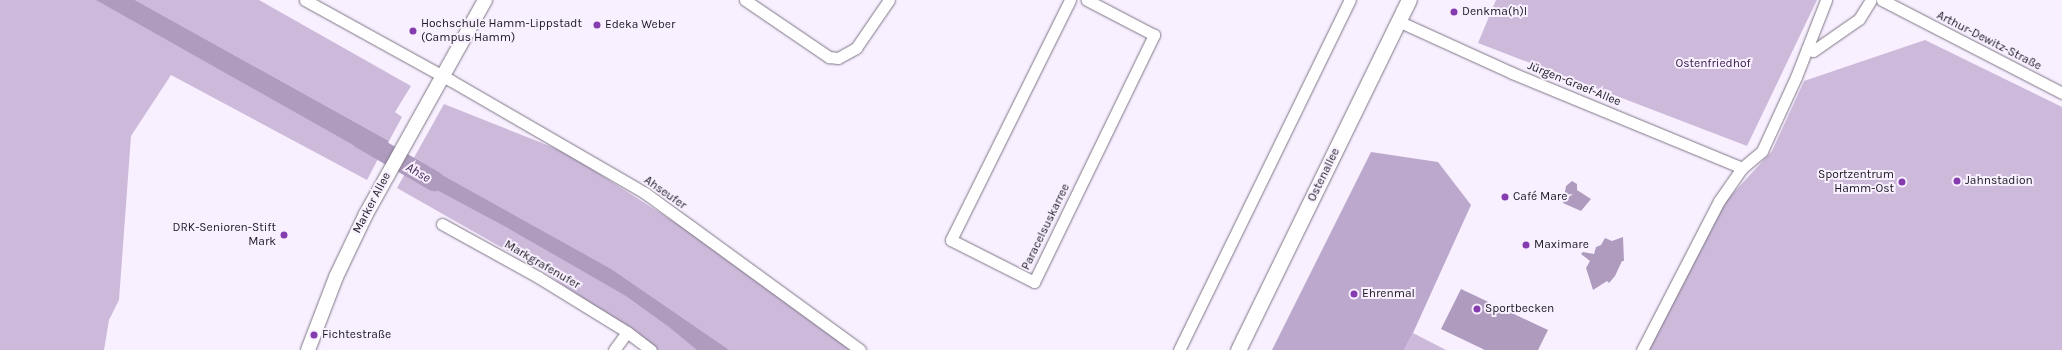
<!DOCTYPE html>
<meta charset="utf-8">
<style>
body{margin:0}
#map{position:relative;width:2062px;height:350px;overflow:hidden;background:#f8efff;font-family:Karla,sans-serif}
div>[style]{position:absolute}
.green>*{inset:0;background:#cdbadb}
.forest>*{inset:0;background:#bca8cc}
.water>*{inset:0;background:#af9bbe}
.river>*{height:20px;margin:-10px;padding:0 10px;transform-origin:10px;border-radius:10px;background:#af9bbe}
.roads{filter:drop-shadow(0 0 1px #7e7684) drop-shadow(0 0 1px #7e7684)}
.minor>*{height:11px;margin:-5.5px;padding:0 5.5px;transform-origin:5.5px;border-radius:5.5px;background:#fff}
.tertiary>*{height:14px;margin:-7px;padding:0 7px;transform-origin:7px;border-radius:7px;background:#fff}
.secondary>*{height:15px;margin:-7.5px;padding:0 7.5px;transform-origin:7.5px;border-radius:7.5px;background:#fff}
.dots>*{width:11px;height:11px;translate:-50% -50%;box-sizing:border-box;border:2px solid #f8efff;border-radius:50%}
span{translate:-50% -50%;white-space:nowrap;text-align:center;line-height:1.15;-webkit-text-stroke:4px #f8efff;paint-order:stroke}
.poi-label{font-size:12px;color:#1b181e}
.left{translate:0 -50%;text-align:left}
.right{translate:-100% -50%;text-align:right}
.street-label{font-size:12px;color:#1b181e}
.park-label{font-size:12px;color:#3b204d}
.water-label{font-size:13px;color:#412553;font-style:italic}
</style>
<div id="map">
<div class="green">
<i style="clip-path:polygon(0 0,105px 0,378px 159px,367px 180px,171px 75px,131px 136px,119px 300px,109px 320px,104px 350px,0 350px)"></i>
<i style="clip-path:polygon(135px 0,259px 0,411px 86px,395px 112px,402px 117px,389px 141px)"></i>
<i style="clip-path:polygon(1496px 0,1817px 0,1747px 146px,1478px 43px)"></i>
<i style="clip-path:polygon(1925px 40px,2062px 107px,2062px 350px,1647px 350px,1724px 203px,1772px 151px,1804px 81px)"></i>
<i style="clip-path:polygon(444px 104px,567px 153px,766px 281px,855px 350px,657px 350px,543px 271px,397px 188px)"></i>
<i style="clip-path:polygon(1413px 333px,1446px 350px,1404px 350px)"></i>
</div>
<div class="forest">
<i style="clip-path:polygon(1371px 152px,1438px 162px,1471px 205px,1413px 333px,1404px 350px,1272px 350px)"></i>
</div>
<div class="water">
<i style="clip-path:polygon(96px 0,135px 0,389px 141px,378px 159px)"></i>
<i style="clip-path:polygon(415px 160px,611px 269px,729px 350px,697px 350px,669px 327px,626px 296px,506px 227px,407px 174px)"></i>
<i style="clip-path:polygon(1572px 181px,1577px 184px,1577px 190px,1591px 199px,1581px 211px,1563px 203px,1566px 186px)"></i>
<i style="clip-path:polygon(1623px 237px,1624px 261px,1622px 261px,1615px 276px,1609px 283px,1607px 281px,1593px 290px,1586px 268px,1590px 261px,1581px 254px,1583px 252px,1594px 254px,1596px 247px,1601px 245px,1605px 238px,1612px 241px)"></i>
<i style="clip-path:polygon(1461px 289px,1548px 330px,1538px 350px,1485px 350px,1441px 329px)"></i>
</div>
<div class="river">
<i style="left:360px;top:138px;width:86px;rotate:30.2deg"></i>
</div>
<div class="roads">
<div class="minor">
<i style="left:305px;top:0;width:166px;rotate:28.9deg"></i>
<i style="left:450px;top:80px;width:225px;rotate:30.1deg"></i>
<i style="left:645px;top:193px;width:266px;rotate:36.1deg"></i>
<i style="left:745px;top:0;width:102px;rotate:34.2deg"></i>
<i style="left:829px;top:57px;width:9px;rotate:6deg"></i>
<i style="left:838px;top:58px;width:21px;rotate:-29deg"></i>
<i style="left:856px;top:48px;width:58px;rotate:-55.5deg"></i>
<i style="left:1070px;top:0;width:268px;rotate:116.4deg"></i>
<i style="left:951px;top:240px;width:93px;rotate:26.8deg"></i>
<i style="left:1034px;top:282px;width:275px;rotate:-64.1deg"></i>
<i style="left:1154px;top:35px;width:76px;rotate:-152.4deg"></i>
<i style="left:1882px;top:0;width:203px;rotate:27.3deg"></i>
<i style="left:1398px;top:21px;width:125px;rotate:24.5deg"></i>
<i style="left:1512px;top:73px;width:249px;rotate:22.4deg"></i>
<i style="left:1807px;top:49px;width:6px;rotate:18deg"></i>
<i style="left:1813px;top:51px;width:56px;rotate:-34.8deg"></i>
<i style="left:1859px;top:19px;width:22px;rotate:-58deg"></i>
<i style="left:442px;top:224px;width:110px;rotate:28.9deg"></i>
<i style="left:538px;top:277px;width:105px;rotate:31.7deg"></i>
<i style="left:627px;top:332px;width:30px;rotate:37deg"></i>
<i style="left:614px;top:350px;width:22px;rotate:-54deg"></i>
<i style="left:1179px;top:350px;width:390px;rotate:-64deg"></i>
<i style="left:1642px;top:350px;width:168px;rotate:-62.7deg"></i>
<i style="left:1719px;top:201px;width:40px;rotate:-55.1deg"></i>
<i style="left:1742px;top:168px;width:26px;rotate:-40deg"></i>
<i style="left:1762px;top:151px;width:81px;rotate:-65.3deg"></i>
<i style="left:1796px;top:77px;width:83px;rotate:-68.7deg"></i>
</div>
<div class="tertiary">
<i style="left:308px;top:350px;width:78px;rotate:-69deg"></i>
<i style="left:336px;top:277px;width:70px;rotate:-64.5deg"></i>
<i style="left:366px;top:214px;width:245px;rotate:-60.9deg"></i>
</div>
<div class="secondary">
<i style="left:1238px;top:350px;width:390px;rotate:-64deg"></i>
</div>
</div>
<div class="dots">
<i style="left:1454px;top:12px;background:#843caf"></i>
<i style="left:597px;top:25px;background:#843caf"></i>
<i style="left:413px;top:31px;background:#843caf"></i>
<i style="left:1957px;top:181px;background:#843caf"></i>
<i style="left:1902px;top:182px;background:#843caf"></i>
<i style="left:1505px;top:197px;background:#843caf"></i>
<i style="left:284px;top:235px;background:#843caf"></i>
<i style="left:1526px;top:245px;background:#843caf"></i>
<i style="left:1354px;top:294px;background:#843caf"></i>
<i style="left:1477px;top:309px;background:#843caf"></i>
<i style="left:314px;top:335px;background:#843caf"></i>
</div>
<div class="poi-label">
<span class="left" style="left:1462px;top:12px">Denkma(h)l</span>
<span class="left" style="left:421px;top:31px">Hochschule Hamm-Lippstadt<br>(Campus Hamm)</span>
<span class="left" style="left:605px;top:25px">Edeka Weber</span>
<span class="right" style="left:1894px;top:182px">Sportzentrum<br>Hamm-Ost</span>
<span class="left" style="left:1965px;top:181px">Jahnstadion</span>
<span class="left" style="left:1513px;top:197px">Café Mare</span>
<span class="right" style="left:276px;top:235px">DRK-Senioren-Stift<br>Mark</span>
<span class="left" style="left:1534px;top:245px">Maximare</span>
<span class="left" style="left:1362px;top:294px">Ehrenmal</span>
<span class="left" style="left:1485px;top:309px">Sportbecken</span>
<span class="left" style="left:322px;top:335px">Fichtestraße</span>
</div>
<div class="street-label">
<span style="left:1989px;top:41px;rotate:27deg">Arthur-Dewitz-Straße</span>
<span style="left:1574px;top:84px;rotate:22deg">Jürgen-Graef-Allee</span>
<span style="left:1324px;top:175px;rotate:-64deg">Ostenallee</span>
<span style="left:665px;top:193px;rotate:35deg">Ahseufer</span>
<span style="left:372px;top:203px;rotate:-62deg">Marker Allee</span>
<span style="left:1046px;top:227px;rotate:-64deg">Paracelsuskarree</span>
<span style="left:542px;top:265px;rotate:30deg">Markgrafenufer</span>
</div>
<div class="park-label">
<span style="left:1713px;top:64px">Ostenfriedhof</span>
</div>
<div class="water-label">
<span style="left:418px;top:173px;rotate:30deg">Ahse</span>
</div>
</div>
